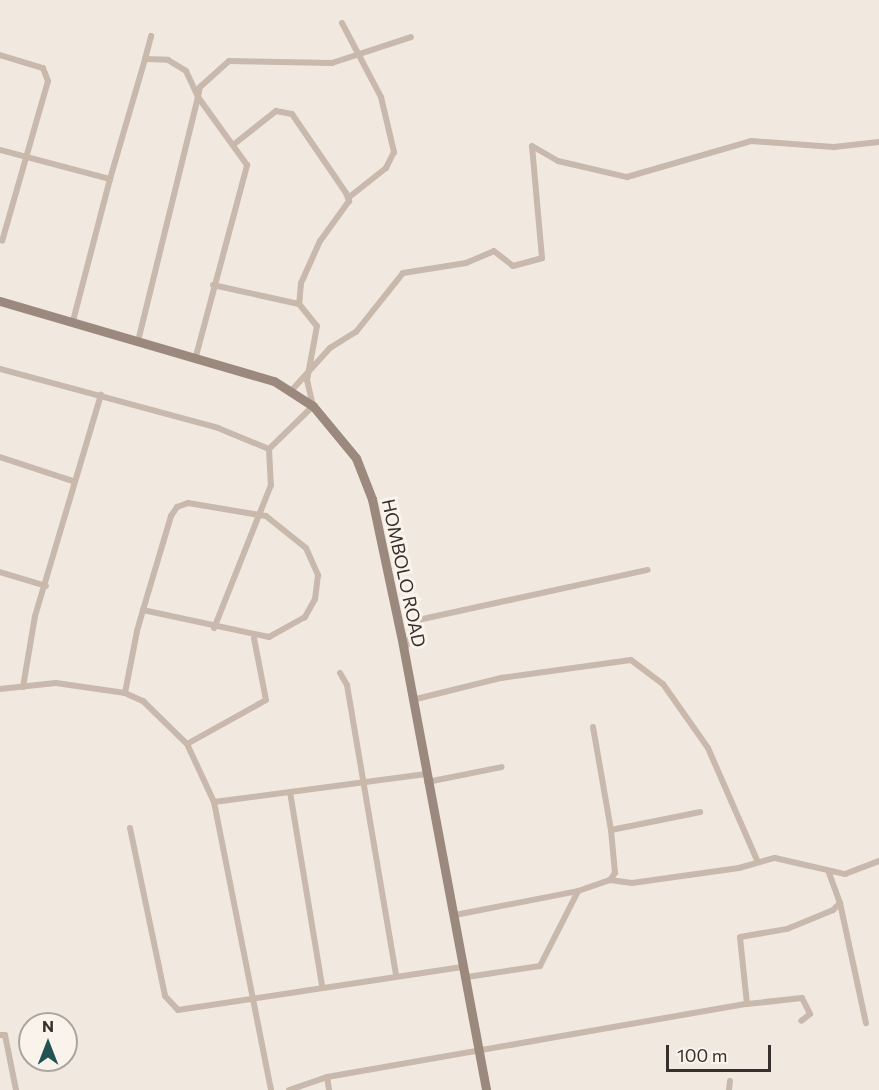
<!DOCTYPE html>
<style>
body{margin:0}
#map{position:relative;width:879px;height:1090px;overflow:hidden;background:#f1e9e0;font-family:Commissioner,sans-serif}
div>[style]{position:absolute}
.street>*{height:6px;margin:-3px;padding:0 3px;transform-origin:3px;border-radius:3px;background:#c8b9ac}
.secondary>*{height:9px;margin:-4.5px;padding:0 4.5px;transform-origin:4.5px;border-radius:4.5px;background:#9c897e}
span{translate:-50% -50%;white-space:nowrap;text-align:center;line-height:1.15;-webkit-text-stroke:6px #f9f3ec;paint-order:stroke}
.street-label{font-size:18px;color:#372f2b}
.north{position:absolute;left:18px;top:1012px;width:60px;height:60px;box-sizing:border-box;background:#f9f3ec;border:2px solid #aba59f;border-radius:50%;rotate:0deg;font-size:16px;font-weight:700;line-height:24px;text-align:center;color:#372f2b}
.north::after{content:'';display:block;margin:auto;width:21px;height:27px;background:#235255;clip-path:polygon(50% 0,100% 100%,50% 72%,0 100%)}
.scale{position:absolute;left:666px;top:1045px;width:105px;height:27px;box-sizing:border-box;border:3px solid #372f2b;border-top:0;padding-left:8px;font-size:18px;line-height:21px;white-space:nowrap;color:#372f2b;-webkit-text-stroke:4px #f9f3ec;paint-order:stroke}
</style>
<div id="map">
<div class="street">
<i style="left:342px;top:23px;width:84px;rotate:62.2deg"></i>
<i style="left:381px;top:97px;width:57px;rotate:76.7deg"></i>
<i style="left:394px;top:152px;width:18px;rotate:117deg"></i>
<i style="left:386px;top:168px;width:48px;rotate:141.7deg"></i>
<i style="left:0;top:55px;width:45px;rotate:16.8deg"></i>
<i style="left:43px;top:68px;width:14px;rotate:69deg"></i>
<i style="left:48px;top:81px;width:166px;rotate:106deg"></i>
<i style="left:145px;top:59px;width:24px;rotate:-75deg"></i>
<i style="left:233px;top:145px;width:55px;rotate:-38.3deg"></i>
<i style="left:276px;top:111px;width:16px;rotate:11deg"></i>
<i style="left:292px;top:114px;width:96px;rotate:55.6deg"></i>
<i style="left:346px;top:193px;width:9px;rotate:69deg"></i>
<i style="left:349px;top:201px;width:49px;rotate:125.9deg"></i>
<i style="left:320px;top:241px;width:46px;rotate:114.3deg"></i>
<i style="left:301px;top:283px;width:21px;rotate:95deg"></i>
<i style="left:0;top:150px;width:114px;rotate:14.8deg"></i>
<i style="left:110px;top:179px;width:147px;rotate:104.6deg"></i>
<i style="left:110px;top:179px;width:125px;rotate:-73.7deg"></i>
<i style="left:145px;top:59px;width:23px;rotate:2deg"></i>
<i style="left:168px;top:60px;width:21px;rotate:31deg"></i>
<i style="left:186px;top:71px;width:29px;rotate:65deg"></i>
<i style="left:198px;top:97px;width:251px;rotate:103.8deg"></i>
<i style="left:213px;top:285px;width:88px;rotate:12.5deg"></i>
<i style="left:299px;top:304px;width:28px;rotate:51deg"></i>
<i style="left:317px;top:326px;width:55px;rotate:100.5deg"></i>
<i style="left:307px;top:380px;width:27px;rotate:77deg"></i>
<i style="left:313px;top:406px;width:62px;rotate:135.7deg"></i>
<i style="left:196px;top:356px;width:198px;rotate:-75deg"></i>
<i style="left:247px;top:165px;width:84px;rotate:-125.8deg"></i>
<i style="left:198px;top:97px;width:10px;rotate:-79deg"></i>
<i style="left:200px;top:87px;width:39px;rotate:-42deg"></i>
<i style="left:229px;top:61px;width:103px;rotate:1.1deg"></i>
<i style="left:332px;top:63px;width:83px;rotate:-18.2deg"></i>
<i style="left:0;top:369px;width:226px;rotate:15.1deg"></i>
<i style="left:218px;top:428px;width:55px;rotate:22.4deg"></i>
<i style="left:269px;top:449px;width:36px;rotate:87deg"></i>
<i style="left:271px;top:485px;width:154px;rotate:111.7deg"></i>
<i style="left:291px;top:391px;width:58px;rotate:-47.8deg"></i>
<i style="left:330px;top:348px;width:31px;rotate:-32deg"></i>
<i style="left:356px;top:332px;width:75px;rotate:-51.5deg"></i>
<i style="left:403px;top:273px;width:64px;rotate:-9deg"></i>
<i style="left:466px;top:263px;width:30px;rotate:-23deg"></i>
<i style="left:494px;top:251px;width:24px;rotate:38deg"></i>
<i style="left:513px;top:266px;width:30px;rotate:-15deg"></i>
<i style="left:542px;top:258px;width:112px;rotate:-95.1deg"></i>
<i style="left:532px;top:146px;width:30px;rotate:30deg"></i>
<i style="left:558px;top:161px;width:71px;rotate:13.1deg"></i>
<i style="left:627px;top:177px;width:129px;rotate:-16.2deg"></i>
<i style="left:751px;top:141px;width:83px;rotate:4.1deg"></i>
<i style="left:834px;top:147px;width:45px;rotate:-6.3deg"></i>
<i style="left:0;top:457px;width:77px;rotate:18.2deg"></i>
<i style="left:0;top:572px;width:48px;rotate:16.9deg"></i>
<i style="left:404px;top:651px;width:34px;rotate:-66deg"></i>
<i style="left:418px;top:620px;width:235px;rotate:-12.3deg"></i>
<i style="left:340px;top:673px;width:14px;rotate:60deg"></i>
<i style="left:347px;top:685px;width:295px;rotate:80.4deg"></i>
<i style="left:23px;top:687px;width:72px;rotate:-80.4deg"></i>
<i style="left:35px;top:616px;width:231px;rotate:-73.4deg"></i>
<i style="left:0;top:689px;width:56px;rotate:-6.1deg"></i>
<i style="left:56px;top:683px;width:70px;rotate:8.2deg"></i>
<i style="left:125px;top:693px;width:20px;rotate:24deg"></i>
<i style="left:143px;top:701px;width:62px;rotate:44.3deg"></i>
<i style="left:187px;top:744px;width:64px;rotate:65deg"></i>
<i style="left:214px;top:802px;width:294px;rotate:78.8deg"></i>
<i style="left:125px;top:693px;width:63px;rotate:-79deg"></i>
<i style="left:137px;top:631px;width:22px;rotate:-74deg"></i>
<i style="left:143px;top:610px;width:98px;rotate:-73.4deg"></i>
<i style="left:171px;top:516px;width:11px;rotate:-56deg"></i>
<i style="left:177px;top:507px;width:12px;rotate:-20deg"></i>
<i style="left:188px;top:503px;width:79px;rotate:9.5deg"></i>
<i style="left:266px;top:516px;width:51px;rotate:38.7deg"></i>
<i style="left:306px;top:548px;width:30px;rotate:66deg"></i>
<i style="left:318px;top:575px;width:24px;rotate:97deg"></i>
<i style="left:315px;top:599px;width:21px;rotate:119deg"></i>
<i style="left:305px;top:617px;width:41px;rotate:150.9deg"></i>
<i style="left:269px;top:637px;width:129px;rotate:-167.9deg"></i>
<i style="left:412px;top:700px;width:92px;rotate:-13.9deg"></i>
<i style="left:501px;top:678px;width:131px;rotate:-7.9deg"></i>
<i style="left:631px;top:660px;width:40px;rotate:37deg"></i>
<i style="left:663px;top:684px;width:78px;rotate:54.9deg"></i>
<i style="left:708px;top:748px;width:122px;rotate:66.4deg"></i>
<i style="left:593px;top:727px;width:105px;rotate:80.1deg"></i>
<i style="left:611px;top:830px;width:43px;rotate:84.7deg"></i>
<i style="left:615px;top:873px;width:9px;rotate:126deg"></i>
<i style="left:187px;top:744px;width:90px;rotate:-29.1deg"></i>
<i style="left:266px;top:700px;width:63px;rotate:-101deg"></i>
<i style="left:427px;top:782px;width:76px;rotate:-11.3deg"></i>
<i style="left:290px;top:792px;width:196px;rotate:80.6deg"></i>
<i style="left:214px;top:802px;width:214px;rotate:-7.5deg"></i>
<i style="left:130px;top:828px;width:172px;rotate:78.2deg"></i>
<i style="left:165px;top:996px;width:19px;rotate:47deg"></i>
<i style="left:178px;top:1010px;width:289px;rotate:-8.6deg"></i>
<i style="left:611px;top:830px;width:91px;rotate:-11.4deg"></i>
<i style="left:840px;top:903px;width:123px;rotate:77.8deg"></i>
<i style="left:455px;top:915px;width:125px;rotate:-11deg"></i>
<i style="left:467px;top:977px;width:74px;rotate:-8.6deg"></i>
<i style="left:540px;top:966px;width:84px;rotate:-63.1deg"></i>
<i style="left:578px;top:891px;width:34px;rotate:-19deg"></i>
<i style="left:610px;top:880px;width:22px;rotate:8deg"></i>
<i style="left:632px;top:883px;width:108px;rotate:-8deg"></i>
<i style="left:739px;top:868px;width:37px;rotate:-16deg"></i>
<i style="left:775px;top:858px;width:72px;rotate:12.9deg"></i>
<i style="left:845px;top:874px;width:36px;rotate:-21deg"></i>
<i style="left:747px;top:1004px;width:55px;rotate:-6.2deg"></i>
<i style="left:802px;top:998px;width:18px;rotate:63deg"></i>
<i style="left:810px;top:1014px;width:11px;rotate:142deg"></i>
<i style="left:0;top:1035px;width:5px"></i>
<i style="left:5px;top:1035px;width:56px;rotate:78.7deg"></i>
<i style="left:327px;top:1077px;width:13px;rotate:81deg"></i>
<i style="left:289px;top:1090px;width:40px;rotate:-18.9deg"></i>
<i style="left:327px;top:1077px;width:426px;rotate:-9.9deg"></i>
<i style="left:747px;top:1004px;width:67px;rotate:-96deg"></i>
<i style="left:740px;top:937px;width:48px;rotate:-9.7deg"></i>
<i style="left:787px;top:929px;width:50px;rotate:-22.4deg"></i>
<i style="left:833px;top:910px;width:10px;rotate:-45deg"></i>
<i style="left:840px;top:903px;width:33px;rotate:-110deg"></i>
<i style="left:729px;top:1090px;width:9px;rotate:-84deg"></i>
</div>
<div class="secondary">
<i style="left:0;top:301px;width:285px;rotate:16.3deg"></i>
<i style="left:274px;top:381px;width:46px;rotate:32.7deg"></i>
<i style="left:313px;top:406px;width:67px;rotate:50.4deg"></i>
<i style="left:356px;top:458px;width:44px;rotate:68.7deg"></i>
<i style="left:372px;top:499px;width:139px;rotate:78deg"></i>
<i style="left:401px;top:635px;width:463px;rotate:79.4deg"></i>
</div>
<div class="street-label">
<span style="left:404px;top:573px;rotate:78deg">HOMBOLO ROAD</span>
</div>
<div class="north">N</div>
<div class="scale">100 m</div>
</div>
